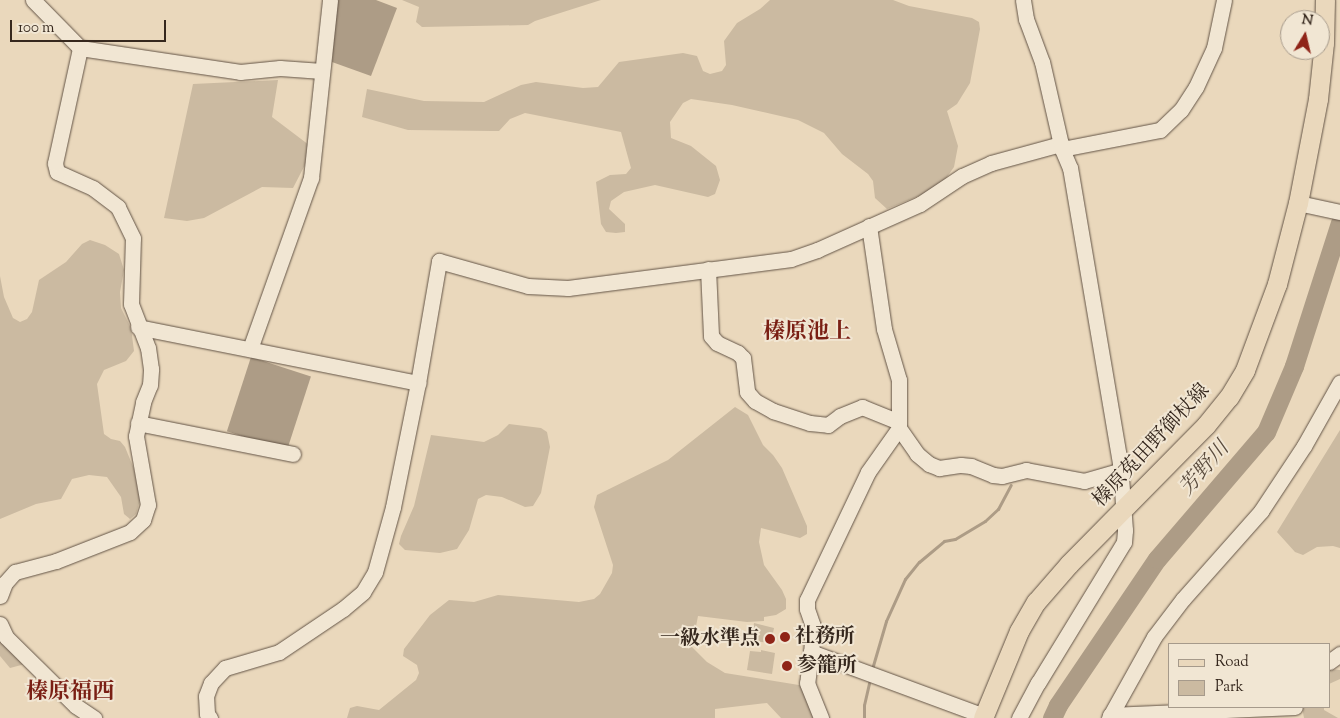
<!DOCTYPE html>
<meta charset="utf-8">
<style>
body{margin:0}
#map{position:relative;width:1340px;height:718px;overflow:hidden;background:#ead8bc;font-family:"Sorts Mill Goudy","Noto Serif JP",serif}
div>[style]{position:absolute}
.green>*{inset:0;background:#cbbaa1}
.water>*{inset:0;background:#ad9c86;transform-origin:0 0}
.stream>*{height:3px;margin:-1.5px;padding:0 1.5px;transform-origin:1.5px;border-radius:1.5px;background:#ad9c86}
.river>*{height:19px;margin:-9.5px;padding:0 9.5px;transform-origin:9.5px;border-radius:9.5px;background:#ad9c86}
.roads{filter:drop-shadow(0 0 1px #635446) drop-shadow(0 0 1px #635446)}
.minor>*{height:15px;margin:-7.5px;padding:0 7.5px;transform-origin:7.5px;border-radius:7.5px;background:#f1e6d3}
.major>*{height:19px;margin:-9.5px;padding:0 9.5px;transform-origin:9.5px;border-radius:9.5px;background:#ead8bc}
.dots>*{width:14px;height:14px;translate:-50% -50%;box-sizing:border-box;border:2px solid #f1e6d3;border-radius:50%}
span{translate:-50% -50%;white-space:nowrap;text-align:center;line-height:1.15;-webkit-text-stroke:4px #f1e6d3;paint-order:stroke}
.street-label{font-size:20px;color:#36281e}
.poi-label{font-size:20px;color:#36281e;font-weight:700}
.left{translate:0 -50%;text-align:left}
.right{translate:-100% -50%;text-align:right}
.water-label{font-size:21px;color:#5a4b3d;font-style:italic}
.quarter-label{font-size:22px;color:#7a1f14;font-weight:700}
.legend{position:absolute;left:1168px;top:643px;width:162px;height:65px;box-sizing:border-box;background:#f1e6d3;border:1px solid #a69a8b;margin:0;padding:6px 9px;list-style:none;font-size:15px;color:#36281e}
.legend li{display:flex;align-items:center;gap:10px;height:25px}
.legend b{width:25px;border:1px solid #a69a8b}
.north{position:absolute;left:1280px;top:10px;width:50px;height:50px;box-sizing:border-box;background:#f1e6d3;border:1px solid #a69a8b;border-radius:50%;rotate:9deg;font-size:14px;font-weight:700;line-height:20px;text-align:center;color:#36281e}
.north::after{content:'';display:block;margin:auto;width:18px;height:22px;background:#8f2418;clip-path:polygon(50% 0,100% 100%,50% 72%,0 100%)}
.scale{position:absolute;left:10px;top:20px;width:156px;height:22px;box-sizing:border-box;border:2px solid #36281e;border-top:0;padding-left:6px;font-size:15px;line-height:18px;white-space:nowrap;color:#36281e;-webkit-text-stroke:4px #f1e6d3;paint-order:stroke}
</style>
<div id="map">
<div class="green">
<i style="clip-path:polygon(402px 0,601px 0,535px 21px,528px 25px,422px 27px,416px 22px,419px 7px)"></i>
<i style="clip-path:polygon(770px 0,893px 0,909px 6px,972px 18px,979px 22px,980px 29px,970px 83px,957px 104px,947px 111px,958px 146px,954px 167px,940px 187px,887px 209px,875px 198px,873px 181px,868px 174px,842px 154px,824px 133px,798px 120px,732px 105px,691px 99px,683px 103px,670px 122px,671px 138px,691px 146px,716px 166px,720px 180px,715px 194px,708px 197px,655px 185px,624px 192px,611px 201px,609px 209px,625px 224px,625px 232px,616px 233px,606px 232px,601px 224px,596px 182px,610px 175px,626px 174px,631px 168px,621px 132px,525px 113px,510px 119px,499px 131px,492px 131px,408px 130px,362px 117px,367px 89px,424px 101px,484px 102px,521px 85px,536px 82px,583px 88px,598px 87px,619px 62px,683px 53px,697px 56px,703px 71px,710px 74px,722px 71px,726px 65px,724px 41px,737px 23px,760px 9px)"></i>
<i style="clip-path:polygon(278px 80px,272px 117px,309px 145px,307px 161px,293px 188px,262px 187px,204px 218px,187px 221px,164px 218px,193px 84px)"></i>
<i style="clip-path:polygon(90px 240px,105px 245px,119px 254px,124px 270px,120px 292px,121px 308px,131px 328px,134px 351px,126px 361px,104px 370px,97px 384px,104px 434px,111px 439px,120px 441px,125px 447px,134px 469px,140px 500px,136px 514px,130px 519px,124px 514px,121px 497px,107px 477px,89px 475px,72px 479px,61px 499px,36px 504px,0 519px,0 276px,4px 297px,13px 318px,20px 322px,27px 319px,32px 312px,39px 280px,66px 262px,82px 244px)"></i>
<i style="clip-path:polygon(735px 407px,748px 415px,763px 445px,773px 455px,782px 468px,807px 526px,807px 534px,800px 538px,761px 528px,759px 542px,764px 565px,782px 590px,786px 599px,786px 609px,776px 615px,764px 617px,764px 621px,747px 622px,698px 616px,692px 647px,707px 662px,725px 673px,805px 686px,817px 718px,781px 718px,767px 703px,715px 709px,715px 718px,347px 718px,350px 708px,357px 706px,379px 710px,416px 680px,419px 673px,417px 665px,403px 656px,404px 649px,430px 615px,449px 600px,474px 602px,498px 595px,579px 602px,594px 599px,600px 594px,612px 573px,613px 565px,594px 507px,597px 495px,668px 460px)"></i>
<i style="clip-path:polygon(509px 424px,541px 428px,547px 432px,550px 447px,541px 493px,533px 506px,525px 507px,502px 497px,486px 495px,478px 499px,469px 530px,457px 549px,440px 553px,405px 550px,399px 544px,401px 536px,414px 506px,431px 435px,484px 442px,498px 435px)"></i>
<i style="clip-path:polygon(1340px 430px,1340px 548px,1333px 546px,1317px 547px,1303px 555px,1295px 552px,1277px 532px)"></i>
<i style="clip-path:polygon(754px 623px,774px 628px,771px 643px,752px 641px)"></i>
<i style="clip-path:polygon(0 630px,25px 664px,10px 668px,0 656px)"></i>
<i style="clip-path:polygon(761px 650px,775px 653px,772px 674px,747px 670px,750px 651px,761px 652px)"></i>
<i style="clip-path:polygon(1329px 669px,1340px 670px,1340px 679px,1329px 684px)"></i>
<i style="clip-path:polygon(1302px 707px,1324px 707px,1324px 710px,1338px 718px,1304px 718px)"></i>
</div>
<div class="water">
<i style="clip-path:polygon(337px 0,376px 0,397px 8px,371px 76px,332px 62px)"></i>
<i style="left:251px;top:357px;width:63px;height:78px;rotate:18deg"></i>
</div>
<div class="stream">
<i style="left:872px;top:669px;width:50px;rotate:-73.7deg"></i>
<i style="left:886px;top:621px;width:46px;rotate:-65.7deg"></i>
<i style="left:905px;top:579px;width:22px;rotate:-51deg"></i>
<i style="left:919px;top:562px;width:33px;rotate:-40deg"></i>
<i style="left:944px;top:541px;width:11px;rotate:-10deg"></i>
<i style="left:955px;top:539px;width:35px;rotate:-31deg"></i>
<i style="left:985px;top:521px;width:18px;rotate:-43deg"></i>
<i style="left:998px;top:509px;width:27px;rotate:-62deg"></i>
<i style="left:864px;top:718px;width:13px;rotate:-90deg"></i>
<i style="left:864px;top:705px;width:26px;rotate:-77deg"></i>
</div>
<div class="river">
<i style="left:1052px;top:718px;width:14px;rotate:-65deg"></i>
<i style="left:1058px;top:705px;width:176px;rotate:-55.9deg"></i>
<i style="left:1157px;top:559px;width:167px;rotate:-49.4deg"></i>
<i style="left:1266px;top:432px;width:72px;rotate:-67deg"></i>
<i style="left:1294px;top:366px;width:150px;rotate:-72.2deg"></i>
</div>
<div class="roads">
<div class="minor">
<i style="left:33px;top:0;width:67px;rotate:45.6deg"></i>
<i style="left:80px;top:48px;width:162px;rotate:8.5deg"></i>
<i style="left:240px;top:72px;width:40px;rotate:-5.7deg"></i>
<i style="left:280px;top:68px;width:42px;rotate:4.1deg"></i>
<i style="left:1062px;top:149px;width:100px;rotate:-11deg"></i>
<i style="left:1160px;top:130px;width:29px;rotate:-44deg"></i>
<i style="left:1181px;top:110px;width:27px;rotate:-57deg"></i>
<i style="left:1196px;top:87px;width:43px;rotate:-65.2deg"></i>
<i style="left:1214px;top:48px;width:49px;rotate:-78.2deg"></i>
<i style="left:1298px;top:203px;width:43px;rotate:12.1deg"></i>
<i style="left:869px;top:226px;width:104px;rotate:81.7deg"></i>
<i style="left:884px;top:329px;width:53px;rotate:73.6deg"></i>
<i style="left:899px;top:380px;width:48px;rotate:90deg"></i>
<i style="left:899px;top:428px;width:32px;rotate:55deg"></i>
<i style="left:917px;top:454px;width:16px;rotate:40deg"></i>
<i style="left:929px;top:464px;width:11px;rotate:22deg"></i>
<i style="left:939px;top:468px;width:22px;rotate:-8deg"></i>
<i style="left:961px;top:465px;width:10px;rotate:6deg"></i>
<i style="left:971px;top:466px;width:24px;rotate:22deg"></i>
<i style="left:993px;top:475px;width:9px;rotate:6deg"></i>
<i style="left:1002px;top:476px;width:25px;rotate:-14deg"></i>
<i style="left:1026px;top:470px;width:59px;rotate:10.7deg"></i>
<i style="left:1084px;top:481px;width:37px;rotate:-16deg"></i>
<i style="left:708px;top:269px;width:67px;rotate:87.4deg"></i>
<i style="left:711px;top:336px;width:9px;rotate:49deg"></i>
<i style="left:717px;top:343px;width:23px;rotate:25deg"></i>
<i style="left:738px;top:353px;width:7px;rotate:45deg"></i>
<i style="left:743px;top:358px;width:34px;rotate:83deg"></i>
<i style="left:747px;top:392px;width:12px;rotate:48deg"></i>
<i style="left:755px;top:401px;width:21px;rotate:29deg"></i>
<i style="left:773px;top:411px;width:39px;rotate:18deg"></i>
<i style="left:810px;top:423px;width:18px;rotate:6deg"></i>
<i style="left:828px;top:425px;width:15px;rotate:-37deg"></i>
<i style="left:840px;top:416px;width:24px;rotate:-22deg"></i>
<i style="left:862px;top:407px;width:40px;rotate:22deg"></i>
<i style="left:138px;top:327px;width:286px;rotate:11.3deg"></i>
<i style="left:250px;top:349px;width:182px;rotate:-70.4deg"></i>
<i style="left:311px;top:178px;width:179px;rotate:-83.9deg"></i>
<i style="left:138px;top:423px;width:158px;rotate:11.3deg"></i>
<i style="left:899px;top:428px;width:54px;rotate:125.2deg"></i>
<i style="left:868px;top:472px;width:142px;rotate:115.5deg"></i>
<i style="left:807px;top:600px;width:9px;rotate:90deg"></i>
<i style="left:807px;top:609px;width:18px;rotate:71deg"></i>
<i style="left:813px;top:626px;width:26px;rotate:94deg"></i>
<i style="left:811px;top:652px;width:184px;rotate:20.3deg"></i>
<i style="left:0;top:596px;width:14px;rotate:-69deg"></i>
<i style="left:5px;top:583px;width:15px;rotate:-48deg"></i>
<i style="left:15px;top:572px;width:42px;rotate:-15deg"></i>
<i style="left:56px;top:561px;width:79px;rotate:-21.4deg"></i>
<i style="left:130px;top:532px;width:18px;rotate:-43deg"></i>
<i style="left:143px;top:520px;width:16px;rotate:-72deg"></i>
<i style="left:148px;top:505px;width:70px;rotate:-99.9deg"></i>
<i style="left:136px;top:436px;width:35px;rotate:-78deg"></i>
<i style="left:143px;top:402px;width:18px;rotate:-68deg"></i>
<i style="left:150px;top:385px;width:16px;rotate:-86deg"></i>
<i style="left:151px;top:369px;width:21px;rotate:-98deg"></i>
<i style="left:148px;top:348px;width:47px;rotate:-111.1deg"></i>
<i style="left:131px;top:304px;width:66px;rotate:-88.3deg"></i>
<i style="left:133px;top:238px;width:34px;rotate:-116deg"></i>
<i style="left:118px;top:207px;width:31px;rotate:-143deg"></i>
<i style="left:93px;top:188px;width:39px;rotate:-156deg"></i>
<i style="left:57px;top:172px;width:9px;rotate:-103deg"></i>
<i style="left:55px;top:163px;width:118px;rotate:-77.7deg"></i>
<i style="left:0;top:624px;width:14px;rotate:65deg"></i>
<i style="left:6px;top:637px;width:98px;rotate:44.6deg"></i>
<i style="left:76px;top:706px;width:22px;rotate:34deg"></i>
<i style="left:811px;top:652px;width:31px;rotate:97deg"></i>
<i style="left:807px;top:683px;width:38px;rotate:68deg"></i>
<i style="left:1329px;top:662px;width:14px;rotate:-36deg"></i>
<i style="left:1110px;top:715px;width:185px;rotate:-2.5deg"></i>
<i style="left:210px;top:718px;width:5px;rotate:-127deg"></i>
<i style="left:207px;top:714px;width:18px;rotate:-93deg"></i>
<i style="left:206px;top:696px;width:14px;rotate:-69deg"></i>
<i style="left:211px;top:683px;width:21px;rotate:-47deg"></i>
<i style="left:225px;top:668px;width:56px;rotate:-16.5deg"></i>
<i style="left:279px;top:652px;width:77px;rotate:-33.9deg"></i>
<i style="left:343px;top:609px;width:26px;rotate:-40deg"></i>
<i style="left:363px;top:592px;width:23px;rotate:-59deg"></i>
<i style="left:375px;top:572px;width:67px;rotate:-74.5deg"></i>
<i style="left:393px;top:507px;width:126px;rotate:-78.6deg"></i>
<i style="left:418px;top:383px;width:124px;rotate:-80.2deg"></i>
<i style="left:439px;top:261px;width:92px;rotate:15.7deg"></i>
<i style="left:528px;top:286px;width:40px;rotate:2.9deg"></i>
<i style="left:568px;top:288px;width:225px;rotate:-7.4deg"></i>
<i style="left:791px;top:259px;width:28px;rotate:-19deg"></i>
<i style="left:817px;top:250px;width:113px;rotate:-24.1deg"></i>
<i style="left:920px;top:204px;width:50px;rotate:-33.7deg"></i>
<i style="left:962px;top:176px;width:32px;rotate:-24deg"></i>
<i style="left:991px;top:163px;width:73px;rotate:-15.2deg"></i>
<i style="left:1019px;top:718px;width:40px;rotate:-62deg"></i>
<i style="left:1038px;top:683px;width:165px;rotate:-58.6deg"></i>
<i style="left:1124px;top:542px;width:12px;rotate:-85deg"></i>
<i style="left:1125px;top:530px;width:67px;rotate:-94.3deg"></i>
<i style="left:1120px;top:463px;width:299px;rotate:-99.6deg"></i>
<i style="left:1070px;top:168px;width:21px;rotate:-113deg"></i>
<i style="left:1062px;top:149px;width:89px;rotate:-102.9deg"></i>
<i style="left:1042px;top:62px;width:46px;rotate:-110.4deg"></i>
<i style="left:1026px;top:19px;width:19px;rotate:-99deg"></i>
<i style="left:1109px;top:718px;width:93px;rotate:-60.9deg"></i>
<i style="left:1154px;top:637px;width:48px;rotate:-52.7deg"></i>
<i style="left:1183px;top:599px;width:118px;rotate:-48.4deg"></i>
<i style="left:1261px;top:511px;width:78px;rotate:-56.5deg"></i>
<i style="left:1304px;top:446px;width:73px;rotate:-60.6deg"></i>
</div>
<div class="major">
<i style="left:983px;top:718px;width:94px;rotate:-67.5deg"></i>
<i style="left:1019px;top:631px;width:34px;rotate:-60deg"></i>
<i style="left:1036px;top:602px;width:50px;rotate:-49deg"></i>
<i style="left:1069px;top:564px;width:195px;rotate:-45.4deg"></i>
<i style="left:1206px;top:425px;width:36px;rotate:-51deg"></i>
<i style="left:1229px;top:397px;width:31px;rotate:-59deg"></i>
<i style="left:1245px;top:370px;width:92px;rotate:-69.6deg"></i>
<i style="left:1277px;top:284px;width:84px;rotate:-75.5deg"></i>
<i style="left:1298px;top:203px;width:106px;rotate:-79.1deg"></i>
<i style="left:1318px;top:99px;width:56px;rotate:-83.9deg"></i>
<i style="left:1324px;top:43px;width:43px;rotate:-88.7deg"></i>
</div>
</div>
<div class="dots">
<i style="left:785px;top:637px;background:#8f2418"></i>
<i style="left:770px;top:639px;background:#8f2418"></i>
<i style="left:787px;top:666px;background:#8f2418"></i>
</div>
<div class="street-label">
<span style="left:1152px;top:446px;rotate:-47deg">榛原菟田野御杖線</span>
</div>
<div class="poi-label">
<span class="left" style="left:795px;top:637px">社務所</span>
<span class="right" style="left:760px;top:639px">一級水準点</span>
<span class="left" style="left:797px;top:666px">参籠所</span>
</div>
<div class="water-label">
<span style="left:1205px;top:469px;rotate:-49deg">芳野川</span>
</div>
<div class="quarter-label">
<span style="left:807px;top:334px">榛原池上</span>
<span style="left:70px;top:694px">榛原福西</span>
</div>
<ul class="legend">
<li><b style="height:6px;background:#ead8bc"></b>Road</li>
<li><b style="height:14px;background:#cbbaa1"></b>Park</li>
</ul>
<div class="north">N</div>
<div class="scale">100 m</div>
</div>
